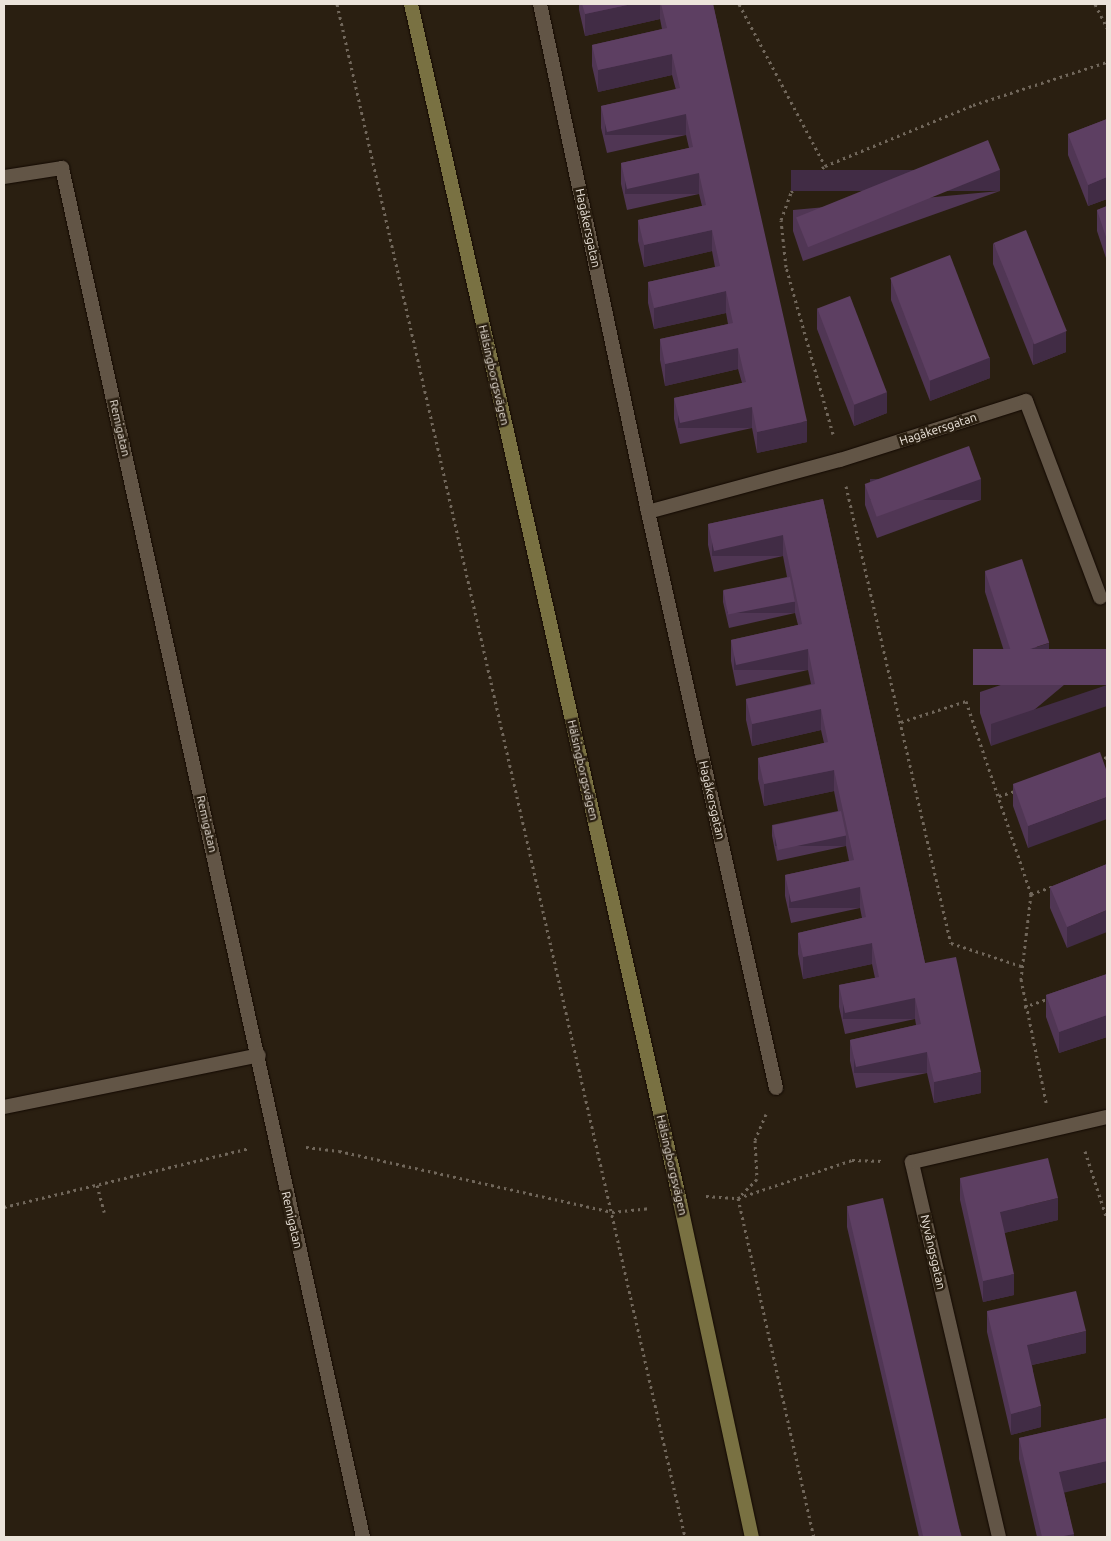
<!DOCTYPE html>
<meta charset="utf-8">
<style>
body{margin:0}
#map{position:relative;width:1111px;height:1541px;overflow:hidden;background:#2a1f11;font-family:Ubuntu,sans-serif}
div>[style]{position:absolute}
.path>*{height:3px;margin-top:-1.5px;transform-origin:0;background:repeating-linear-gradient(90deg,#71675b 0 2.5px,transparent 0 6.5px)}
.roads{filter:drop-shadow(0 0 1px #130901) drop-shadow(0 0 1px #130901)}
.minor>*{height:14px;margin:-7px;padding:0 7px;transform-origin:7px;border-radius:7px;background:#625546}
.secondary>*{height:14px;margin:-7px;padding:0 7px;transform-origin:7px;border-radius:7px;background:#797142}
.wall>*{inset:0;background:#503654}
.shaded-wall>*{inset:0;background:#412c45;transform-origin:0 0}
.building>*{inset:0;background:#5d3f62;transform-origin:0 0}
span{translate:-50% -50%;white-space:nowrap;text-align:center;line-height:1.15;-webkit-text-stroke:5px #2a1f11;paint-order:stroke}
.street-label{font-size:12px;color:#ece4db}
.frame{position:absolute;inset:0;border:5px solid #ece4db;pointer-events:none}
</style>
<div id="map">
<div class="path">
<i style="left:337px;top:4px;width:1572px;rotate:77.21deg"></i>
<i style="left:739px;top:4px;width:183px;rotate:62deg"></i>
<i style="left:1095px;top:4px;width:27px;rotate:63deg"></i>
<i style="left:833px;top:434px;width:173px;rotate:-105.7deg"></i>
<i style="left:786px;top:267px;width:47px;rotate:-96.1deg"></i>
<i style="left:781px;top:220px;width:30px;rotate:-70deg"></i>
<i style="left:791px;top:192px;width:43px;rotate:-37.4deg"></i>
<i style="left:825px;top:166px;width:160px;rotate:-22.4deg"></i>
<i style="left:973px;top:105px;width:141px;rotate:-17.8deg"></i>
<i style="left:846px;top:486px;width:469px;rotate:77.1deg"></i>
<i style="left:951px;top:943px;width:74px;rotate:18.2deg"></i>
<i style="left:901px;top:722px;width:68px;rotate:-17.9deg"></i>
<i style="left:966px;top:701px;width:204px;rotate:71.4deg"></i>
<i style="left:1031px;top:894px;width:86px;rotate:96.7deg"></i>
<i style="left:1021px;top:979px;width:126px;rotate:78.5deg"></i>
<i style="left:1098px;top:760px;width:9px;rotate:-18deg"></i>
<i style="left:999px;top:796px;width:17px;rotate:-17deg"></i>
<i style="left:1031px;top:894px;width:24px;rotate:-19deg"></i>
<i style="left:1024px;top:1007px;width:28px;rotate:-19deg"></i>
<i style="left:766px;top:1114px;width:28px;rotate:113deg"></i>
<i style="left:755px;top:1140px;width:39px;rotate:87deg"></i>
<i style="left:757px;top:1179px;width:27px;rotate:135deg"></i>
<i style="left:738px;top:1198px;width:347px;rotate:77.4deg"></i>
<i style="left:306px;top:1147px;width:33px;rotate:7deg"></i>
<i style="left:339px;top:1151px;width:280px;rotate:12.6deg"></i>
<i style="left:612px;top:1212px;width:39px;rotate:-6deg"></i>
<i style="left:1085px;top:1151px;width:71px;rotate:72.1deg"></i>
<i style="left:97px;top:1185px;width:28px;rotate:75deg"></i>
<i style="left:706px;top:1196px;width:32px;rotate:4deg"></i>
<i style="left:738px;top:1198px;width:120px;rotate:-18.4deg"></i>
<i style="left:852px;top:1160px;width:32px;rotate:2deg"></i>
<i style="left:4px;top:1207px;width:252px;rotate:-13.5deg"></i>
</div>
<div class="roads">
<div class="minor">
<i style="left:540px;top:4px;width:519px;rotate:78deg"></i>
<i style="left:648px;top:512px;width:590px;rotate:77.47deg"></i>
<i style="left:4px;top:177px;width:59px;rotate:-8.8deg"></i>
<i style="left:62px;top:168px;width:1402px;rotate:77.6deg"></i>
<i style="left:648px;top:512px;width:199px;rotate:-15.2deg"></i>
<i style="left:840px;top:460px;width:195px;rotate:-17.6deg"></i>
<i style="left:1026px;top:401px;width:210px;rotate:69.3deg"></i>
<i style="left:4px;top:1107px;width:260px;rotate:-11.5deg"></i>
<i style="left:999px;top:1537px;width:385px;rotate:-103.1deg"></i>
<i style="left:912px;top:1162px;width:200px;rotate:-13deg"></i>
</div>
<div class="secondary">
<i style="left:411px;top:4px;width:1228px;rotate:77.34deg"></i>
<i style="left:680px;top:1202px;width:343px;rotate:77.9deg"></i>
</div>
</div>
<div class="wall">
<i style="clip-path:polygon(579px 4px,713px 4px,807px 442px,757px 453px,752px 428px,680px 444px,674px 419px,674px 398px,742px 383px,738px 369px,665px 386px,660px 360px,660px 339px,728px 324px,726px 313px,654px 329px,648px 303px,648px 282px,715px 267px,712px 251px,644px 267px,638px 241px,638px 220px,702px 206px,699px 194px,627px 210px,621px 184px,621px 163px,689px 148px,686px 135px,607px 153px,601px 128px,601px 106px,676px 90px,672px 75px,598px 92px,592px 66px,592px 45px,662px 29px,660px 19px,585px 36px,579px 10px)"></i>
<i style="clip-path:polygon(1107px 119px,1107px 199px,1088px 206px,1068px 155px,1068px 134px)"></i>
<i style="clip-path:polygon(1000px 191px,803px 261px,793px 231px,793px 210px)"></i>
<i style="clip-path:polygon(1107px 206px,1107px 261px,1097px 231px,1097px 210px)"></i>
<i style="clip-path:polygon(993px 243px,1066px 352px,1033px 365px,993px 264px)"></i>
<i style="clip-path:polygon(891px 279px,990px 378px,930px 401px,891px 300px)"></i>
<i style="clip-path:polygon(817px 308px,887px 413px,854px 426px,817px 329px)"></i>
<i style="clip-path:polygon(865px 484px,981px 500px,877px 538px,865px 505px)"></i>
<i style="clip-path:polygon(823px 499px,925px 963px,981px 1093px,934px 1103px,927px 1073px,856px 1088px,850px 1061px,850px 1040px,916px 1025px,915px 1019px,845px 1034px,839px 1007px,839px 985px,875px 978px,872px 964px,803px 979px,798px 954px,798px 933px,862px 918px,860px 908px,791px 923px,785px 896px,785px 875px,849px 861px,846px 846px,777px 861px,772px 836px,772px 825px,838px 811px,834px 791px,764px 806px,758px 779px,758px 758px,824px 743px,821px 730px,752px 746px,746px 720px,746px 699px,811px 684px,808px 670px,736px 686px,731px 661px,731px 640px,798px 625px,795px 613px,729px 628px,723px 602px,723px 591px,787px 577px,783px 556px,714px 572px,708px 545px,708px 524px)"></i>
<i style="clip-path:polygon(985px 571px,1049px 664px,1012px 676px,985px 592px)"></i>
<i style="clip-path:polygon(1107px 649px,991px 746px,980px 713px,980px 692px)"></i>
<i style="clip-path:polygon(1107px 772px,1028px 848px,1013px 806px,1013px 784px)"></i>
<i style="clip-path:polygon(1107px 864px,1067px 948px,1050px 908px,1050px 887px)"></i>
<i style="clip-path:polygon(1107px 974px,1107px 1037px,1059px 1053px,1046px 1017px,1046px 995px)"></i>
<i style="clip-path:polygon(960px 1178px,1058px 1220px,1004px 1233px,1014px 1295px,983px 1302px,960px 1200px)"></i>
<i style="clip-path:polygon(847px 1206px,962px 1537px,919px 1537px,847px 1227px)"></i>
<i style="clip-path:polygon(987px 1311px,1086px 1353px,1032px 1365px,1041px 1427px,1011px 1435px,987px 1332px)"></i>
<i style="clip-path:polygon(1107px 1418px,1107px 1482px,1064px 1492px,1074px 1537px,1037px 1537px,1019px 1459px,1019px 1438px)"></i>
</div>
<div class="shaded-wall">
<i style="clip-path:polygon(632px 4px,660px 4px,660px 19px,585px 36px,585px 14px)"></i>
<i style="clip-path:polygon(672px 54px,672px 75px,598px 92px,598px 70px)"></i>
<i style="left:686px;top:114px;width:21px;height:81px;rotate:90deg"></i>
<i style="left:1000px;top:170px;width:21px;height:209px;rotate:90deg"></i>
<i style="left:699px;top:173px;width:21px;height:74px;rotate:90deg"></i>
<i style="clip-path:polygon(1107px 177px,1107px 199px,1088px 206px,1088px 185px)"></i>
<i style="clip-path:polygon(712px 230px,712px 251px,644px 267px,644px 245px)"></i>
<i style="clip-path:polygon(726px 291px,726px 313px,654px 329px,654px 308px)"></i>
<i style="clip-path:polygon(1066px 331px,1066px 352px,1033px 365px,1033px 344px)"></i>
<i style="clip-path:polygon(738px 348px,738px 369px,665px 386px,665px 364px)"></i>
<i style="clip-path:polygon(990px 357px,990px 378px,930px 401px,930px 380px)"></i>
<i style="clip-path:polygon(887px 392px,887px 413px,854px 426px,854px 404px)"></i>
<i style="left:752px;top:407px;width:21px;height:74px;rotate:90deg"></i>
<i style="clip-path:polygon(807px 421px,807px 442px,757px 453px,757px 432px)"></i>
<i style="left:981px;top:479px;width:21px;height:111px;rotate:90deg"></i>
<i style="left:783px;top:535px;width:21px;height:71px;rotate:90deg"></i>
<i style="left:795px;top:602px;width:11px;height:68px;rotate:90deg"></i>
<i style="clip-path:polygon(1049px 643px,1049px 664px,1012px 676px,1012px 655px)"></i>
<i style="left:808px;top:649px;width:21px;height:74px;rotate:90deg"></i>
<i style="clip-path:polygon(1107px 685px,1107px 706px,991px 746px,991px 724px)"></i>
<i style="clip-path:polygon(821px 709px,821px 730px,752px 746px,752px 724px)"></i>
<i style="clip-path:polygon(834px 770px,834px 791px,764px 806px,764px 784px)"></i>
<i style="clip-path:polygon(1107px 797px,1107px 819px,1028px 848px,1028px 826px)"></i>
<i style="left:846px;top:835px;width:11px;height:71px;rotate:90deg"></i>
<i style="left:860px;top:887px;width:21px;height:71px;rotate:90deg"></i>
<i style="clip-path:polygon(1107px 910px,1107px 932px,1067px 948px,1067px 927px)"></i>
<i style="clip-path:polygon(872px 943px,872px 964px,803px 979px,803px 957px)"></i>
<i style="left:915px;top:998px;width:21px;height:72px;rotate:90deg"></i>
<i style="clip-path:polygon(1107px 1015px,1107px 1037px,1059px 1053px,1059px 1032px)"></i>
<i style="left:927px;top:1052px;width:21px;height:73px;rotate:90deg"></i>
<i style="clip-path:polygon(981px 1072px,981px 1093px,934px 1103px,934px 1082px)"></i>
<i style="clip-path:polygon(1058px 1198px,1058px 1220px,1000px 1234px,1000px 1212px)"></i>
<i style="clip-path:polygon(1014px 1274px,1014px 1295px,983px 1302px,983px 1281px)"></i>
<i style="clip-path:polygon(1086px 1331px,1086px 1353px,1027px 1366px,1027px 1345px)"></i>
<i style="clip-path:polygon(1041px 1406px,1041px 1427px,1011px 1435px,1011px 1414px)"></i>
<i style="clip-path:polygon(1107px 1461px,1107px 1482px,1059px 1494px,1059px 1472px)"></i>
<i style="clip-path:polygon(1074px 1534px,1074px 1537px,1058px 1537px)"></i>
</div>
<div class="building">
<i style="clip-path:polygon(582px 4px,632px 4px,585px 14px)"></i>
<i style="clip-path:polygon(661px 4px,713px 4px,807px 421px,757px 432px,752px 407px,680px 423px,674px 398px,746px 382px,738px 348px,665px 364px,660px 339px,733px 323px,726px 291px,654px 308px,648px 282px,720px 266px,712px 230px,644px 245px,638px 220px,706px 205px,699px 173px,627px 189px,621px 163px,693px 147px,686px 114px,607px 132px,601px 106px,680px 88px,672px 54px,598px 70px,592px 45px,667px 28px)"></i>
<i style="clip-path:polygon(1107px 119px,1107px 177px,1088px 185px,1068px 134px)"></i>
<i style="left:988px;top:140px;width:32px;height:207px;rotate:68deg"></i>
<i style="clip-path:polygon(1107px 206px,1107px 240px,1097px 210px)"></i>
<i style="left:1026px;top:230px;width:109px;height:35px;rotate:68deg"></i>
<i style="left:950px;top:255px;width:110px;height:64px;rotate:69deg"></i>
<i style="left:850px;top:296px;width:103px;height:35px;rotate:69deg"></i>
<i style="left:969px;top:446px;width:35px;height:111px;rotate:70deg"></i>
<i style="clip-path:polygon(823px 499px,925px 963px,956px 957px,981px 1072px,934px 1082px,927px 1052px,856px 1067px,850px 1040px,921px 1024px,915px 998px,845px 1013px,839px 985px,879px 977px,872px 943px,803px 957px,798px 933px,866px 917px,860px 887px,791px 902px,785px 875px,854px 860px,834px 770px,764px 784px,758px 758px,828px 742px,821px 709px,752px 724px,746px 699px,815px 684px,808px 649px,736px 665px,731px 640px,802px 624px,783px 535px,714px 551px,708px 524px)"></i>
<i style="left:1022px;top:559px;width:88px;height:39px;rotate:72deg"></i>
<i style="left:790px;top:577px;width:25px;height:68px;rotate:79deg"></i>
<i style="left:1107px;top:649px;width:36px;height:134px;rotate:90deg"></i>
<i style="clip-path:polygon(1100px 752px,1107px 772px,1107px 797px,1028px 826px,1013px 784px)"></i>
<i style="left:841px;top:811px;width:25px;height:70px;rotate:78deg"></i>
<i style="clip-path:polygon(1107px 864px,1107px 910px,1067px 927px,1050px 887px)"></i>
<i style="clip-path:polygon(1107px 974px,1107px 1015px,1059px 1032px,1046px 995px)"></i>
<i style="clip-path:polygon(1048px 1158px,1058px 1198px,1000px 1212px,1014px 1274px,983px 1281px,960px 1178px)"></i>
<i style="left:883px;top:1198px;width:348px;height:37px;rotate:77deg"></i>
<i style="clip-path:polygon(1076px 1291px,1086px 1331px,1027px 1345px,1041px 1406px,1011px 1414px,987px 1311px)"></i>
<i style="clip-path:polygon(1107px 1418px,1107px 1461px,1059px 1472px,1074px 1534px,1058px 1537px,1042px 1537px,1019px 1438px)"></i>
</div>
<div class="street-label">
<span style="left:588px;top:228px;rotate:78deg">Hagåkersgatan</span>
<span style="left:494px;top:375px;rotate:77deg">Hälsingborgsvägen</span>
<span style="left:120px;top:428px;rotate:77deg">Remigatan</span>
<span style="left:938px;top:429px;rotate:-18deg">Hagåkersgatan</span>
<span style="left:583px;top:770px;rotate:77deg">Hälsingborgsvägen</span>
<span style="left:712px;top:800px;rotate:77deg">Hagåkersgatan</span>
<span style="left:207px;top:824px;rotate:77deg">Remigatan</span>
<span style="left:672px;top:1165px;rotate:77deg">Hälsingborgsvägen</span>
<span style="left:292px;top:1220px;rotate:77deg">Remigatan</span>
<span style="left:933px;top:1252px;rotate:77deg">Nyvångsgatan</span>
</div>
<div class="frame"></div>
</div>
